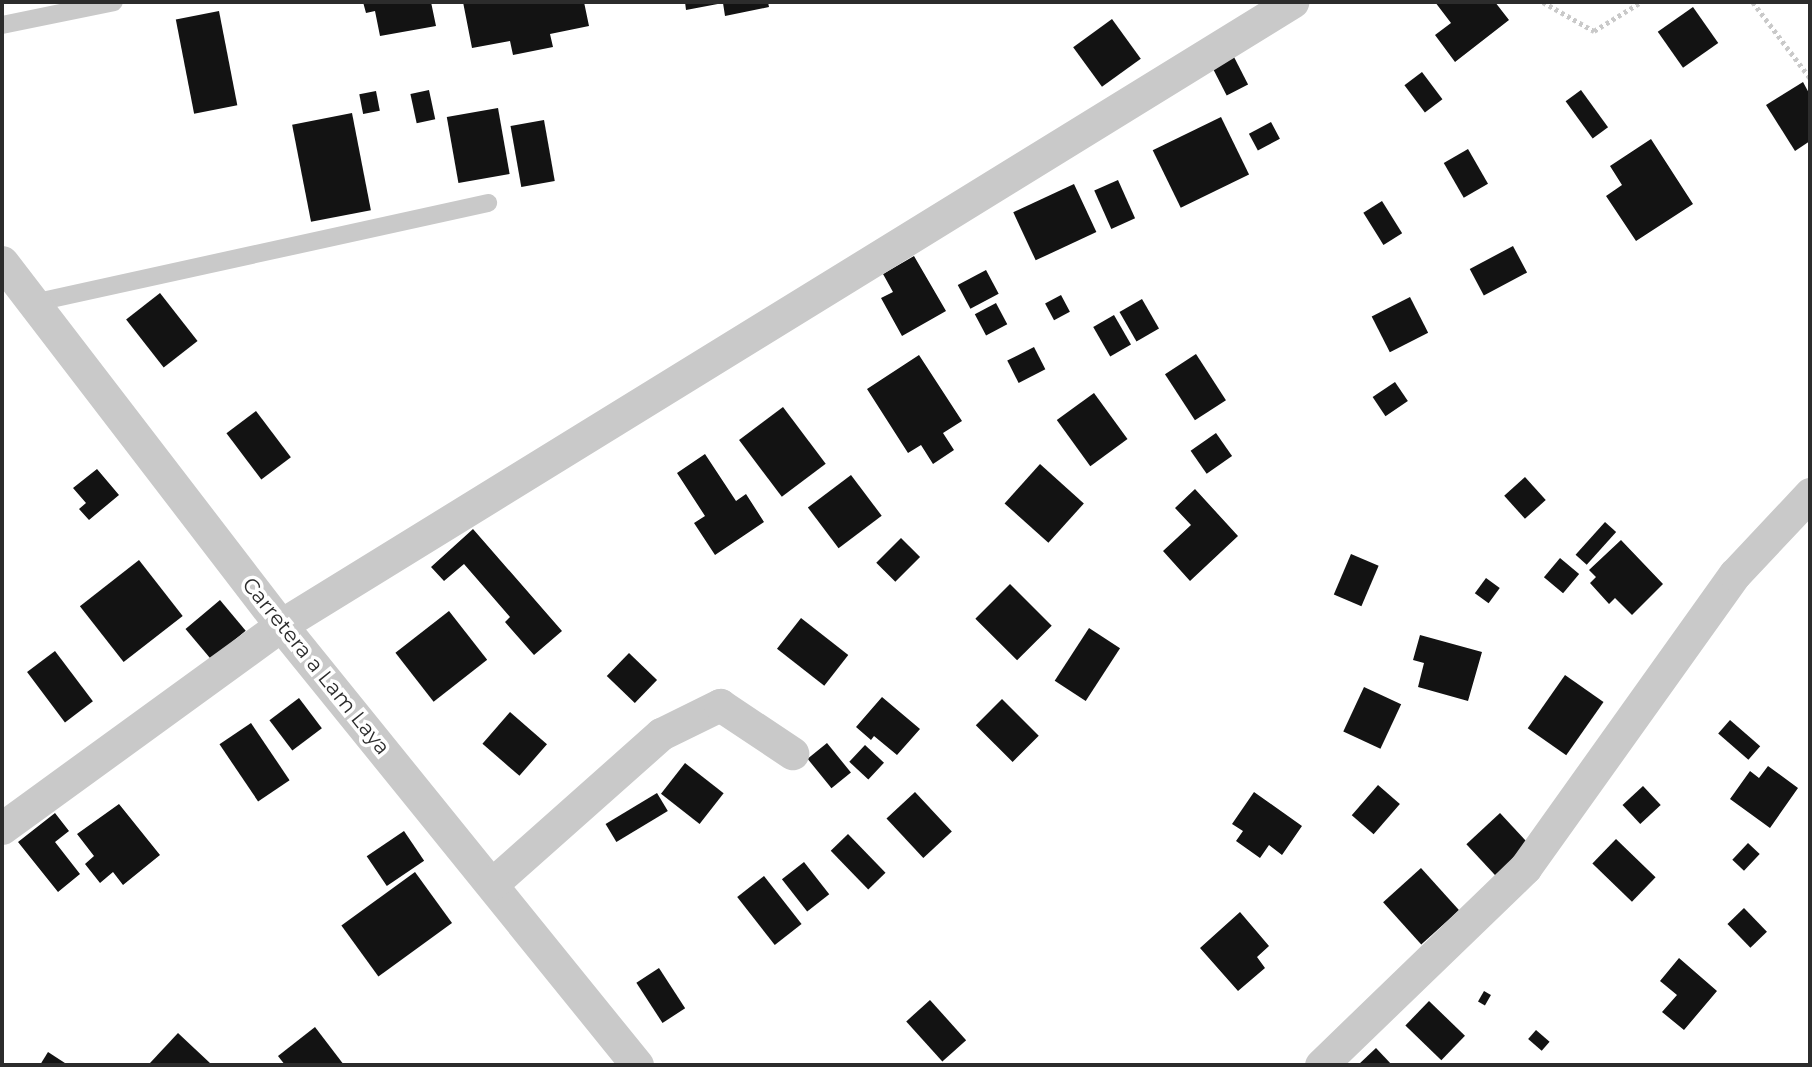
<!DOCTYPE html>
<style>
body{margin:0}
#map{position:relative;width:1812px;height:1067px;overflow:hidden;background:#fff;font-family:Montserrat,sans-serif}
div>[style]{position:absolute}
.building>*{inset:0;background:#131313;transform-origin:0 0}
.path>*{height:4.5px;margin-top:-2.25px;transform-origin:0;background:repeating-linear-gradient(90deg,#c9c9c9 0 3.5px,transparent 0 7px)}
.lane>*{height:18px;margin:-9px;padding:0 9px;transform-origin:9px;border-radius:9px;background:#c9c9c9}
.street>*{height:33px;margin:-16.5px;padding:0 16.5px;transform-origin:16.5px;border-radius:16.5px;background:#c9c9c9}
span{translate:-50% -50%;white-space:nowrap;text-align:center;line-height:1.15;-webkit-text-stroke:7px #fff;paint-order:stroke}
.street-label{font-size:21px;color:#2c2c2c}
.frame{position:absolute;inset:0;border:4px solid #2c2c2c;pointer-events:none}
</style>
<div id="map">
<div class="building">
<i style="clip-path:polygon(363px 2px,431px 2px,436px 26px,380px 36px,375px 11px,366px 13px)"></i>
<i style="clip-path:polygon(463px 2px,584px 2px,589px 26px,550px 34px,553px 47px,513px 55px,510px 41px,472px 48px)"></i>
<i style="clip-path:polygon(685px 2px,768px 2px,769px 7px,725px 16px,723px 3px,686px 10px)"></i>
<i style="clip-path:polygon(1435px 2px,1495px 2px,1509px 20px,1455px 62px,1435px 35px,1451px 23px)"></i>
<i style="left:1693px;top:7px;width:44px;height:43px;rotate:55deg"></i>
<i style="left:219px;top:11px;width:96px;height:44px;rotate:79deg"></i>
<i style="left:1112px;top:19px;width:49px;height:48px;rotate:54deg"></i>
<i style="left:1234px;top:57px;width:31px;height:24px;rotate:63deg"></i>
<i style="left:1422px;top:72px;width:34px;height:22px;rotate:53deg"></i>
<i style="clip-path:polygon(1803px 82px,1810px 95px,1810px 141px,1795px 151px,1766px 105px)"></i>
<i style="left:429px;top:90px;width:30px;height:19px;rotate:78deg"></i>
<i style="left:1581px;top:90px;width:46px;height:19px;rotate:54deg"></i>
<i style="left:376px;top:91px;width:20px;height:17px;rotate:79deg"></i>
<i style="left:498px;top:108px;width:67px;height:52px;rotate:80deg"></i>
<i style="left:352px;top:113px;width:99px;height:61px;rotate:79deg"></i>
<i style="left:1221px;top:117px;width:64px;height:76px;rotate:64deg"></i>
<i style="left:544px;top:120px;width:62px;height:34px;rotate:80deg"></i>
<i style="left:1271px;top:122px;width:19px;height:25px;rotate:62deg"></i>
<i style="clip-path:polygon(1651px 139px,1693px 204px,1636px 241px,1606px 196px,1622px 185px,1610px 166px)"></i>
<i style="left:1468px;top:149px;width:40px;height:28px;rotate:60deg"></i>
<i style="left:1118px;top:180px;width:42px;height:26px;rotate:66deg"></i>
<i style="left:1074px;top:184px;width:53px;height:67px;rotate:65deg"></i>
<i style="left:1382px;top:201px;width:38px;height:22px;rotate:58deg"></i>
<i style="left:1513px;top:246px;width:30px;height:49px;rotate:62deg"></i>
<i style="clip-path:polygon(914px 256px,946px 311px,902px 336px,881px 298px,893px 292px,883px 274px)"></i>
<i style="left:986px;top:270px;width:27px;height:32px;rotate:62deg"></i>
<i style="left:160px;top:293px;width:61px;height:43px;rotate:52deg"></i>
<i style="left:1061px;top:295px;width:19px;height:18px;rotate:62deg"></i>
<i style="left:1410px;top:297px;width:40px;height:43px;rotate:63deg"></i>
<i style="left:1142px;top:299px;width:34px;height:26px;rotate:60deg"></i>
<i style="left:996px;top:303px;width:24px;height:24px;rotate:62deg"></i>
<i style="left:1114px;top:315px;width:34px;height:24px;rotate:60deg"></i>
<i style="left:1034px;top:347px;width:25px;height:30px;rotate:63deg"></i>
<i style="left:1196px;top:354px;width:55px;height:37px;rotate:57deg"></i>
<i style="clip-path:polygon(919px 355px,962px 421px,943px 433px,954px 450px,933px 464px,921px 445px,908px 453px,867px 389px)"></i>
<i style="left:1395px;top:382px;width:23px;height:27px;rotate:56deg"></i>
<i style="left:1094px;top:393px;width:57px;height:46px;rotate:54deg"></i>
<i style="left:783px;top:407px;width:71px;height:55px;rotate:53deg"></i>
<i style="left:256px;top:411px;width:58px;height:37px;rotate:53deg"></i>
<i style="left:1216px;top:433px;width:28px;height:31px;rotate:55deg"></i>
<i style="clip-path:polygon(705px 454px,736px 501px,746px 494px,764px 522px,715px 555px,694px 523px,705px 516px,677px 473px)"></i>
<i style="left:1040px;top:464px;width:59px;height:53px;rotate:42deg"></i>
<i style="clip-path:polygon(97px 469px,119px 495px,89px 520px,79px 509px,86px 503px,73px 488px)"></i>
<i style="left:851px;top:475px;width:51px;height:54px;rotate:53deg"></i>
<i style="left:1525px;top:477px;width:31px;height:28px;rotate:48deg"></i>
<i style="clip-path:polygon(1195px 489px,1238px 536px,1190px 581px,1163px 551px,1191px 525px,1175px 508px)"></i>
<i style="left:1605px;top:522px;width:15px;height:44px;rotate:42deg"></i>
<i style="clip-path:polygon(473px 529px,562px 631px,534px 655px,505px 622px,510px 617px,464px 564px,444px 581px,431px 567px)"></i>
<i style="left:901px;top:538px;width:27px;height:35px;rotate:45deg"></i>
<i style="clip-path:polygon(1621px 540px,1663px 584px,1632px 615px,1615px 598px,1609px 604px,1590px 583px,1596px 577px,1589px 570px)"></i>
<i style="left:1351px;top:554px;width:30px;height:44px;rotate:23deg"></i>
<i style="left:1560px;top:558px;width:25px;height:25px;rotate:40deg"></i>
<i style="left:139px;top:560px;width:71px;height:75px;rotate:52deg"></i>
<i style="left:1486px;top:578px;width:17px;height:19px;rotate:36deg"></i>
<i style="left:1010px;top:584px;width:59px;height:49px;rotate:45deg"></i>
<i style="left:220px;top:600px;width:40px;height:45px;rotate:50deg"></i>
<i style="left:449px;top:611px;width:62px;height:68px;rotate:52deg"></i>
<i style="left:801px;top:618px;width:60px;height:39px;rotate:38deg"></i>
<i style="left:1089px;top:628px;width:37px;height:63px;rotate:33deg"></i>
<i style="clip-path:polygon(1420px 635px,1482px 652px,1468px 701px,1418px 687px,1424px 663px,1413px 660px)"></i>
<i style="left:55px;top:651px;width:63px;height:35px;rotate:53deg"></i>
<i style="left:629px;top:653px;width:39px;height:32px;rotate:44deg"></i>
<i style="left:1565px;top:675px;width:47px;height:65px;rotate:35deg"></i>
<i style="left:1364px;top:687px;width:41px;height:49px;rotate:25deg"></i>
<i style="clip-path:polygon(882px 697px,920px 729px,897px 755px,874px 736px,871px 740px,856px 727px)"></i>
<i style="left:299px;top:698px;width:38px;height:37px;rotate:53deg"></i>
<i style="left:1002px;top:699px;width:52px;height:37px;rotate:45deg"></i>
<i style="left:510px;top:712px;width:49px;height:42px;rotate:41deg"></i>
<i style="left:1730px;top:720px;width:40px;height:18px;rotate:41deg"></i>
<i style="left:251px;top:723px;width:69px;height:38px;rotate:56deg"></i>
<i style="left:827px;top:743px;width:38px;height:25px;rotate:51deg"></i>
<i style="left:865px;top:745px;width:26px;height:23px;rotate:43deg"></i>
<i style="left:685px;top:763px;width:49px;height:39px;rotate:38deg"></i>
<i style="clip-path:polygon(1768px 766px,1798px 788px,1770px 828px,1730px 799px,1750px 771px,1759px 778px)"></i>
<i style="left:1378px;top:785px;width:29px;height:40px;rotate:41deg"></i>
<i style="left:1643px;top:786px;width:26px;height:28px;rotate:47deg"></i>
<i style="left:915px;top:792px;width:54px;height:39px;rotate:47deg"></i>
<i style="clip-path:polygon(1254px 792px,1302px 826px,1282px 855px,1269px 845px,1260px 858px,1236px 841px,1243px 831px,1232px 824px)"></i>
<i style="left:657px;top:793px;width:21px;height:60px;rotate:59deg"></i>
<i style="clip-path:polygon(119px 804px,160px 855px,123px 885px,113px 872px,100px 883px,85px 864px,94px 856px,77px 834px)"></i>
<i style="clip-path:polygon(55px 813px,69px 831px,55px 842px,80px 874px,58px 892px,18px 842px)"></i>
<i style="left:1500px;top:813px;width:45px;height:46px;rotate:47deg"></i>
<i style="left:404px;top:831px;width:36px;height:45px;rotate:56deg"></i>
<i style="left:848px;top:834px;width:54px;height:24px;rotate:46deg"></i>
<i style="left:1616px;top:839px;width:55px;height:34px;rotate:44deg"></i>
<i style="left:1748px;top:843px;width:16px;height:23px;rotate:43deg"></i>
<i style="left:804px;top:862px;width:41px;height:28px;rotate:52deg"></i>
<i style="left:1421px;top:868px;width:57px;height:51px;rotate:48deg"></i>
<i style="left:415px;top:872px;width:63px;height:91px;rotate:54deg"></i>
<i style="left:764px;top:876px;width:61px;height:34px;rotate:52deg"></i>
<i style="left:1744px;top:908px;width:33px;height:23px;rotate:46deg"></i>
<i style="clip-path:polygon(1240px 912px,1269px 946px,1257px 957px,1265px 968px,1238px 991px,1200px 948px)"></i>
<i style="clip-path:polygon(1679px 958px,1717px 991px,1684px 1030px,1662px 1012px,1677px 995px,1660px 981px)"></i>
<i style="left:659px;top:968px;width:48px;height:27px;rotate:57deg"></i>
<i style="left:1484px;top:991px;width:8px;height:12px;rotate:30deg"></i>
<i style="left:930px;top:1000px;width:54px;height:32px;rotate:48deg"></i>
<i style="left:1429px;top:1001px;width:50px;height:34px;rotate:44deg"></i>
<i style="clip-path:polygon(315px 1027px,344px 1065px,285px 1065px,278px 1056px)"></i>
<i style="left:1536px;top:1030px;width:18px;height:12px;rotate:41deg"></i>
<i style="clip-path:polygon(178px 1033px,211px 1064px,210px 1065px,150px 1063px)"></i>
<i style="clip-path:polygon(1376px 1048px,1392px 1065px,1358px 1065px)"></i>
<i style="clip-path:polygon(48px 1052px,68px 1065px,40px 1065px)"></i>
</div>
<div class="path">
<i style="left:1543px;top:2px;width:59px;rotate:29.6deg"></i>
<i style="left:1594px;top:31px;width:55px;rotate:-31.7deg"></i>
<i style="left:1753px;top:2px;width:95px;rotate:53.1deg"></i>
</div>
<div class="lane">
<i style="left:2px;top:25px;width:114px;rotate:-11.6deg"></i>
<i style="left:33px;top:303px;width:466px;rotate:-12.4deg"></i>
</div>
<div class="street">
<i style="left:2px;top:262px;width:458px;rotate:52.5deg"></i>
<i style="left:281px;top:625px;width:566px;rotate:51.02deg"></i>
<i style="left:2px;top:828px;width:345px;rotate:-36deg"></i>
<i style="left:281px;top:625px;width:1188px;rotate:-31.64deg"></i>
<i style="left:492px;top:884px;width:226px;rotate:-41.6deg"></i>
<i style="left:661px;top:734px;width:66px;rotate:-26.2deg"></i>
<i style="left:720px;top:705px;width:87px;rotate:33.7deg"></i>
<i style="left:1321px;top:1065px;width:284px;rotate:-44deg"></i>
<i style="left:1525px;top:868px;width:361px;rotate:-54.5deg"></i>
<i style="left:1735px;top:574px;width:110px;rotate:-46.8deg"></i>
</div>
<div class="street-label">
<span style="left:316px;top:666px;rotate:51deg">Carretera a Lam Laya</span>
</div>
<div class="frame"></div>
</div>
